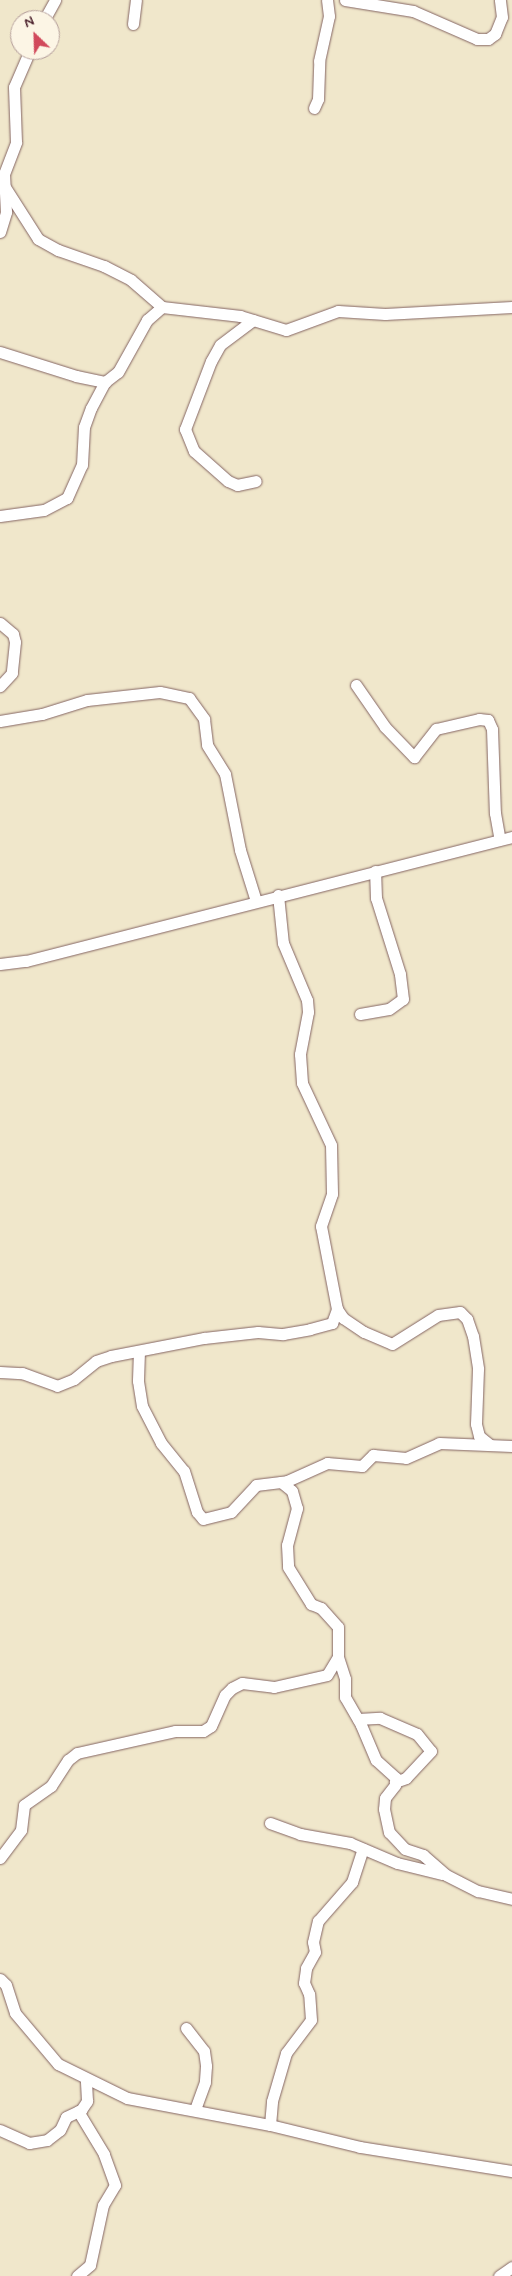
<!DOCTYPE html>
<style>
body{margin:0}
#map{position:relative;width:512px;height:2276px;overflow:hidden;background:#f0e7cb;font-family:Mynerve,sans-serif}
div>[style]{position:absolute}
.roads{filter:drop-shadow(0 0 1px #846563) drop-shadow(0 0 1px #846563)}
.minor>*{height:11px;margin:-5.5px;padding:0 5.5px;transform-origin:5.5px;border-radius:5.5px;background:#fff}
span{translate:-50% -50%;white-space:nowrap;text-align:center;line-height:1.15;-webkit-text-stroke:4px #fcf5e5;paint-order:stroke}
.north{position:absolute;left:10px;top:10px;width:50px;height:50px;box-sizing:border-box;background:#fcf5e5;border:1px solid #b59f9b;border-radius:50%;rotate:336deg;font-size:14px;font-weight:700;line-height:20px;text-align:center;color:#4a1f2b}
.north::after{content:'';display:block;margin:auto;width:18px;height:22px;background:#d1495b;clip-path:polygon(50% 0,100% 100%,50% 72%,0 100%)}
</style>
<div id="map">
<div class="roads">
<div class="minor">
<i style="left:345px;top:0;width:69px;rotate:9.2deg"></i>
<i style="left:413px;top:11px;width:70px;rotate:23.6deg"></i>
<i style="left:477px;top:39px;width:11px"></i>
<i style="left:488px;top:39px;width:9px;rotate:-36deg"></i>
<i style="left:495px;top:34px;width:18px;rotate:-68deg"></i>
<i style="left:502px;top:17px;width:17px;rotate:-97deg"></i>
<i style="left:44px;top:20px;width:23px;rotate:-61deg"></i>
<i style="left:133px;top:24px;width:24px;rotate:-83deg"></i>
<i style="left:314px;top:108px;width:10px;rotate:-66deg"></i>
<i style="left:318px;top:99px;width:38px;rotate:-88deg"></i>
<i style="left:319px;top:61px;width:46px;rotate:-77.5deg"></i>
<i style="left:329px;top:16px;width:16px;rotate:-97deg"></i>
<i style="left:3px;top:184px;width:65px;rotate:57.5deg"></i>
<i style="left:38px;top:239px;width:23px;rotate:29deg"></i>
<i style="left:58px;top:250px;width:49px;rotate:19.2deg"></i>
<i style="left:104px;top:266px;width:30px;rotate:27deg"></i>
<i style="left:131px;top:280px;width:41px;rotate:41.1deg"></i>
<i style="left:0;top:232px;width:21px;rotate:-73deg"></i>
<i style="left:6px;top:212px;width:38px;rotate:-93deg"></i>
<i style="left:4px;top:174px;width:34px;rotate:-69deg"></i>
<i style="left:16px;top:142px;width:55px;rotate:-92.1deg"></i>
<i style="left:14px;top:87px;width:40px;rotate:-66.6deg"></i>
<i style="left:253px;top:320px;width:41px;rotate:142.9deg"></i>
<i style="left:220px;top:345px;width:18px;rotate:119deg"></i>
<i style="left:211px;top:361px;width:73px;rotate:110.9deg"></i>
<i style="left:185px;top:429px;width:24px;rotate:68deg"></i>
<i style="left:194px;top:451px;width:45px;rotate:41.4deg"></i>
<i style="left:228px;top:481px;width:10px;rotate:24deg"></i>
<i style="left:237px;top:485px;width:19px;rotate:-12deg"></i>
<i style="left:0;top:352px;width:80px;rotate:17.5deg"></i>
<i style="left:76px;top:376px;width:30px;rotate:12deg"></i>
<i style="left:0;top:516px;width:44px;rotate:-7.8deg"></i>
<i style="left:44px;top:510px;width:26px;rotate:-28deg"></i>
<i style="left:67px;top:498px;width:36px;rotate:-66deg"></i>
<i style="left:82px;top:465px;width:38px;rotate:-87deg"></i>
<i style="left:84px;top:427px;width:20px;rotate:-70deg"></i>
<i style="left:91px;top:408px;width:30px;rotate:-62deg"></i>
<i style="left:105px;top:382px;width:16px;rotate:-38deg"></i>
<i style="left:118px;top:372px;width:60px;rotate:-60.9deg"></i>
<i style="left:147px;top:320px;width:20px;rotate:-41deg"></i>
<i style="left:162px;top:307px;width:79px;rotate:6.6deg"></i>
<i style="left:240px;top:316px;width:48px;rotate:16.9deg"></i>
<i style="left:286px;top:330px;width:55px;rotate:-20.1deg"></i>
<i style="left:338px;top:311px;width:47px;rotate:3.7deg"></i>
<i style="left:385px;top:314px;width:127px;rotate:-3.2deg"></i>
<i style="left:0;top:623px;width:17px;rotate:40deg"></i>
<i style="left:13px;top:634px;width:8px;rotate:76deg"></i>
<i style="left:15px;top:642px;width:31px;rotate:96deg"></i>
<i style="left:12px;top:673px;width:18px;rotate:133deg"></i>
<i style="left:356px;top:685px;width:51px;rotate:55.4deg"></i>
<i style="left:385px;top:727px;width:42px;rotate:46deg"></i>
<i style="left:414px;top:757px;width:36px;rotate:-52deg"></i>
<i style="left:436px;top:729px;width:44px;rotate:-13.1deg"></i>
<i style="left:479px;top:719px;width:9px;rotate:6deg"></i>
<i style="left:488px;top:720px;width:10px;rotate:66deg"></i>
<i style="left:492px;top:729px;width:84px;rotate:88deg"></i>
<i style="left:495px;top:813px;width:27px;rotate:80deg"></i>
<i style="left:0;top:721px;width:43px;rotate:-9.5deg"></i>
<i style="left:42px;top:714px;width:47px;rotate:-17.3deg"></i>
<i style="left:87px;top:700px;width:73px;rotate:-6.3deg"></i>
<i style="left:160px;top:692px;width:30px;rotate:12deg"></i>
<i style="left:189px;top:698px;width:26px;rotate:54deg"></i>
<i style="left:204px;top:719px;width:26px;rotate:83deg"></i>
<i style="left:207px;top:745px;width:34px;rotate:58deg"></i>
<i style="left:225px;top:774px;width:77px;rotate:78.8deg"></i>
<i style="left:240px;top:850px;width:53px;rotate:72.6deg"></i>
<i style="left:278px;top:895px;width:48px;rotate:84.1deg"></i>
<i style="left:283px;top:943px;width:62px;rotate:67.2deg"></i>
<i style="left:307px;top:1000px;width:12px;rotate:85deg"></i>
<i style="left:308px;top:1012px;width:43px;rotate:100.8deg"></i>
<i style="left:300px;top:1054px;width:29px;rotate:86deg"></i>
<i style="left:302px;top:1083px;width:68px;rotate:64.9deg"></i>
<i style="left:331px;top:1145px;width:49px;rotate:88.8deg"></i>
<i style="left:332px;top:1194px;width:34px;rotate:109deg"></i>
<i style="left:321px;top:1226px;width:85px;rotate:79.1deg"></i>
<i style="left:337px;top:1309px;width:11px;rotate:56deg"></i>
<i style="left:343px;top:1318px;width:25px;rotate:34deg"></i>
<i style="left:364px;top:1332px;width:30px;rotate:23deg"></i>
<i style="left:392px;top:1344px;width:54px;rotate:-32.2deg"></i>
<i style="left:438px;top:1315px;width:22px;rotate:-8deg"></i>
<i style="left:460px;top:1312px;width:10px;rotate:45deg"></i>
<i style="left:467px;top:1319px;width:18px;rotate:71deg"></i>
<i style="left:473px;top:1336px;width:33px;rotate:81deg"></i>
<i style="left:478px;top:1369px;width:55px;rotate:92.1deg"></i>
<i style="left:476px;top:1424px;width:12px;rotate:76deg"></i>
<i style="left:479px;top:1436px;width:14px;rotate:39deg"></i>
<i style="left:0;top:964px;width:26px;rotate:-7deg"></i>
<i style="left:26px;top:961px;width:502px;rotate:-14.31deg"></i>
<i style="left:360px;top:1014px;width:29px;rotate:-10deg"></i>
<i style="left:389px;top:1009px;width:17px;rotate:-36deg"></i>
<i style="left:403px;top:999px;width:25px;rotate:-97deg"></i>
<i style="left:400px;top:974px;width:80px;rotate:-107.5deg"></i>
<i style="left:376px;top:898px;width:27px;rotate:-92deg"></i>
<i style="left:139px;top:1351px;width:30px;rotate:92deg"></i>
<i style="left:138px;top:1381px;width:25px;rotate:81deg"></i>
<i style="left:142px;top:1406px;width:42px;rotate:62.8deg"></i>
<i style="left:161px;top:1443px;width:36px;rotate:51deg"></i>
<i style="left:184px;top:1471px;width:43px;rotate:72.4deg"></i>
<i style="left:197px;top:1512px;width:9px;rotate:49deg"></i>
<i style="left:203px;top:1519px;width:29px;rotate:-14deg"></i>
<i style="left:231px;top:1512px;width:37px;rotate:-47deg"></i>
<i style="left:256px;top:1485px;width:31px;rotate:-7deg"></i>
<i style="left:287px;top:1481px;width:44px;rotate:-24.2deg"></i>
<i style="left:327px;top:1463px;width:35px;rotate:5deg"></i>
<i style="left:362px;top:1466px;width:16px;rotate:-45deg"></i>
<i style="left:373px;top:1455px;width:33px;rotate:5deg"></i>
<i style="left:406px;top:1458px;width:36px;rotate:-24deg"></i>
<i style="left:439px;top:1443px;width:73px;rotate:2.4deg"></i>
<i style="left:0;top:1372px;width:22px;rotate:3deg"></i>
<i style="left:22px;top:1373px;width:37px;rotate:20deg"></i>
<i style="left:57px;top:1386px;width:18px;rotate:-22deg"></i>
<i style="left:74px;top:1379px;width:28px;rotate:-39deg"></i>
<i style="left:96px;top:1361px;width:16px;rotate:-18deg"></i>
<i style="left:111px;top:1356px;width:95px;rotate:-11deg"></i>
<i style="left:204px;top:1338px;width:54px;rotate:-6.3deg"></i>
<i style="left:258px;top:1332px;width:25px;rotate:5deg"></i>
<i style="left:283px;top:1334px;width:27px;rotate:-10deg"></i>
<i style="left:310px;top:1329px;width:23px;rotate:-15deg"></i>
<i style="left:332px;top:1323px;width:15px;rotate:-70deg"></i>
<i style="left:281px;top:1482px;width:14px;rotate:39deg"></i>
<i style="left:292px;top:1491px;width:18px;rotate:74deg"></i>
<i style="left:297px;top:1508px;width:38px;rotate:105deg"></i>
<i style="left:287px;top:1545px;width:22px;rotate:87deg"></i>
<i style="left:288px;top:1567px;width:44px;rotate:58.1deg"></i>
<i style="left:311px;top:1604px;width:11px;rotate:22deg"></i>
<i style="left:321px;top:1608px;width:25px;rotate:48deg"></i>
<i style="left:338px;top:1627px;width:30px;rotate:90deg"></i>
<i style="left:338px;top:1657px;width:23px;rotate:72deg"></i>
<i style="left:345px;top:1679px;width:18px;rotate:90deg"></i>
<i style="left:345px;top:1697px;width:32px;rotate:60deg"></i>
<i style="left:361px;top:1725px;width:38px;rotate:67deg"></i>
<i style="left:376px;top:1760px;width:27px;rotate:42deg"></i>
<i style="left:396px;top:1778px;width:7px;rotate:98deg"></i>
<i style="left:395px;top:1785px;width:16px;rotate:128deg"></i>
<i style="left:385px;top:1798px;width:11px;rotate:95deg"></i>
<i style="left:384px;top:1809px;width:24px;rotate:78deg"></i>
<i style="left:389px;top:1832px;width:23px;rotate:47deg"></i>
<i style="left:405px;top:1849px;width:19px;rotate:18deg"></i>
<i style="left:423px;top:1855px;width:30px;rotate:41deg"></i>
<i style="left:446px;top:1875px;width:36px;rotate:27deg"></i>
<i style="left:478px;top:1891px;width:35px;rotate:13deg"></i>
<i style="left:358px;top:1719px;width:22px;rotate:-3deg"></i>
<i style="left:380px;top:1718px;width:40px;rotate:23.4deg"></i>
<i style="left:417px;top:1734px;width:22px;rotate:51deg"></i>
<i style="left:431px;top:1751px;width:37px;rotate:133deg"></i>
<i style="left:406px;top:1778px;width:12px;rotate:160deg"></i>
<i style="left:270px;top:1823px;width:32px;rotate:20deg"></i>
<i style="left:300px;top:1834px;width:51px;rotate:10.2deg"></i>
<i style="left:350px;top:1843px;width:51px;rotate:23.1deg"></i>
<i style="left:397px;top:1863px;width:46px;rotate:13.7deg"></i>
<i style="left:0;top:1858px;width:35px;rotate:-53deg"></i>
<i style="left:21px;top:1830px;width:25px;rotate:-83deg"></i>
<i style="left:24px;top:1805px;width:33px;rotate:-35deg"></i>
<i style="left:51px;top:1786px;width:31px;rotate:-57deg"></i>
<i style="left:68px;top:1760px;width:11px;rotate:-38deg"></i>
<i style="left:77px;top:1753px;width:100px;rotate:-12.7deg"></i>
<i style="left:175px;top:1731px;width:28px"></i>
<i style="left:203px;top:1731px;width:9px;rotate:-32deg"></i>
<i style="left:211px;top:1726px;width:34px;rotate:-66deg"></i>
<i style="left:225px;top:1695px;width:10px;rotate:-45deg"></i>
<i style="left:232px;top:1688px;width:11px;rotate:-27deg"></i>
<i style="left:242px;top:1683px;width:32px;rotate:7deg"></i>
<i style="left:274px;top:1687px;width:54px;rotate:-12.8deg"></i>
<i style="left:327px;top:1675px;width:21px;rotate:-59deg"></i>
<i style="left:0;top:1979px;width:8px;rotate:45deg"></i>
<i style="left:6px;top:1985px;width:29px;rotate:72deg"></i>
<i style="left:15px;top:2013px;width:67px;rotate:49.9deg"></i>
<i style="left:58px;top:2064px;width:77px;rotate:26.2deg"></i>
<i style="left:127px;top:2098px;width:146px;rotate:10.7deg"></i>
<i style="left:270px;top:2125px;width:93px;rotate:13.7deg"></i>
<i style="left:360px;top:2147px;width:154px;rotate:9deg"></i>
<i style="left:186px;top:2028px;width:29px;rotate:52deg"></i>
<i style="left:204px;top:2051px;width:15px;rotate:82deg"></i>
<i style="left:206px;top:2066px;width:16px;rotate:94deg"></i>
<i style="left:205px;top:2082px;width:30px;rotate:110deg"></i>
<i style="left:270px;top:2125px;width:24px;rotate:-85deg"></i>
<i style="left:272px;top:2101px;width:50px;rotate:-73.7deg"></i>
<i style="left:286px;top:2053px;width:41px;rotate:-52.9deg"></i>
<i style="left:311px;top:2020px;width:26px;rotate:-94deg"></i>
<i style="left:309px;top:1994px;width:12px;rotate:-114deg"></i>
<i style="left:304px;top:1983px;width:15px;rotate:-82deg"></i>
<i style="left:306px;top:1968px;width:18px;rotate:-61deg"></i>
<i style="left:315px;top:1952px;width:10px;rotate:-101deg"></i>
<i style="left:313px;top:1942px;width:22px;rotate:-77deg"></i>
<i style="left:318px;top:1921px;width:52px;rotate:-48.9deg"></i>
<i style="left:352px;top:1882px;width:35px;rotate:-72deg"></i>
<i style="left:0;top:2130px;width:32px;rotate:24deg"></i>
<i style="left:29px;top:2143px;width:18px;rotate:-9deg"></i>
<i style="left:47px;top:2140px;width:16px;rotate:-38deg"></i>
<i style="left:60px;top:2130px;width:14px;rotate:-65deg"></i>
<i style="left:66px;top:2117px;width:17px;rotate:-25deg"></i>
<i style="left:81px;top:2110px;width:11px;rotate:-56deg"></i>
<i style="left:87px;top:2101px;width:20px;rotate:-93deg"></i>
<i style="left:77px;top:2276px;width:17px;rotate:-40deg"></i>
<i style="left:90px;top:2265px;width:61px;rotate:-77.8deg"></i>
<i style="left:103px;top:2205px;width:23px;rotate:-59deg"></i>
<i style="left:115px;top:2185px;width:33px;rotate:-110deg"></i>
<i style="left:104px;top:2154px;width:50px;rotate:-121.2deg"></i>
<i style="left:499px;top:2276px;width:16px;rotate:-35deg"></i>
</div>
</div>
<div class="north">N</div>
</div>
